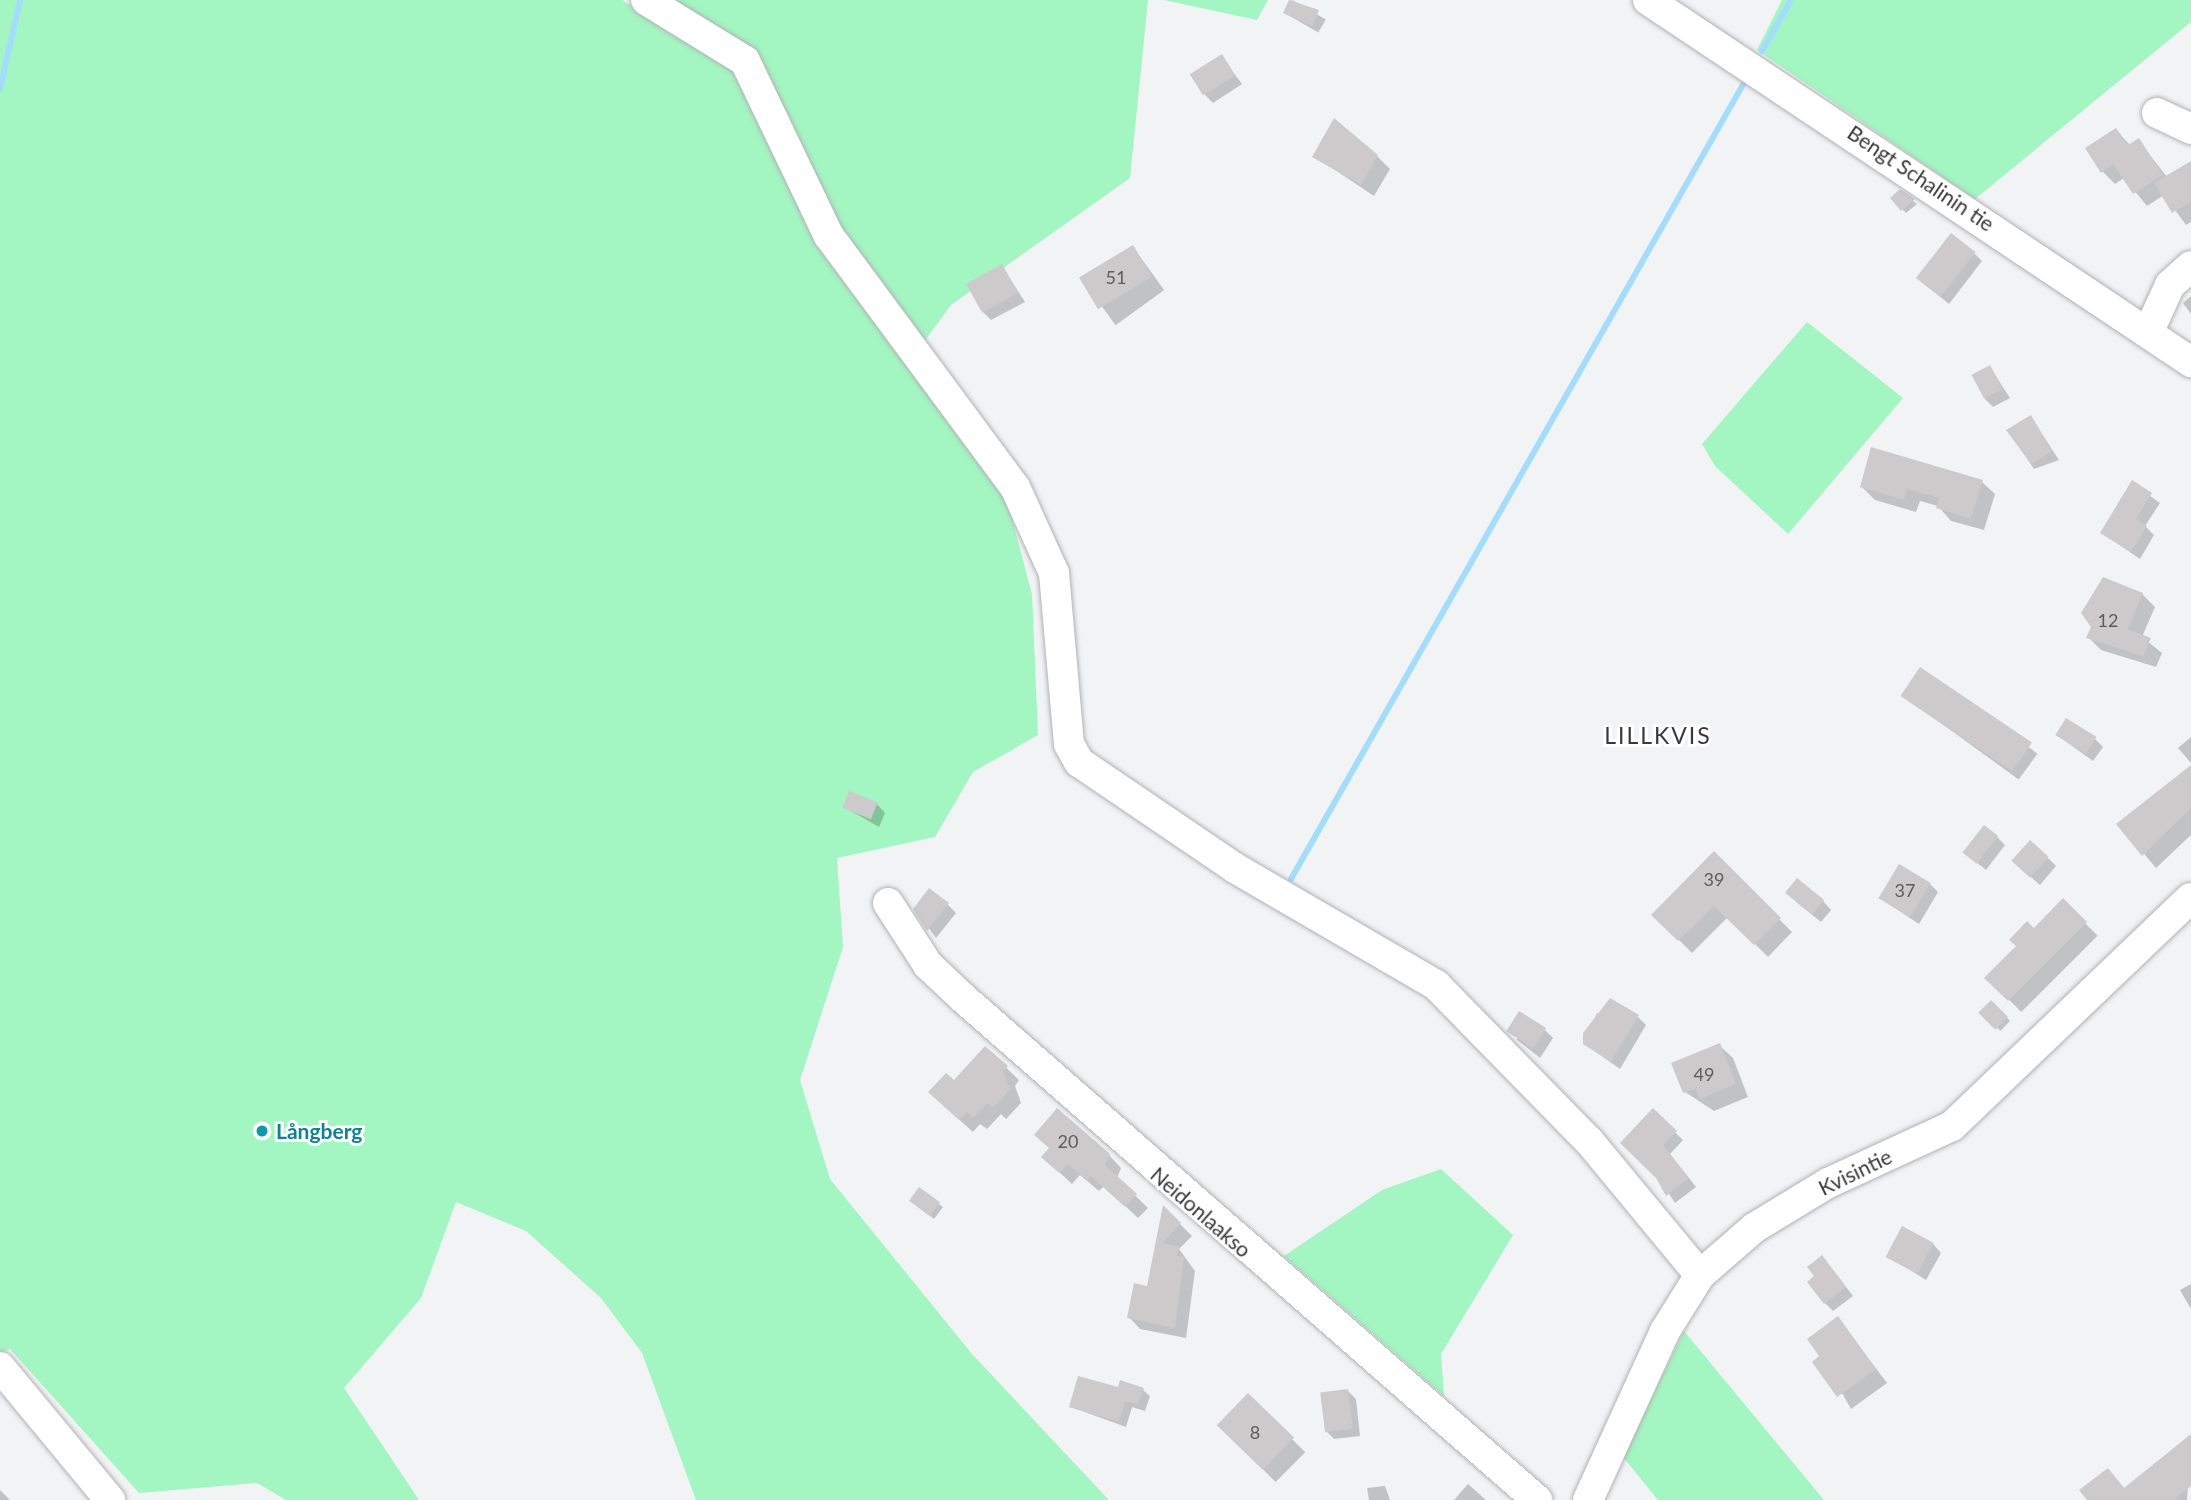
<!DOCTYPE html>
<meta charset="utf-8">
<style>
body{margin:0}
#map{position:relative;width:2191px;height:1500px;overflow:hidden;background:#f2f3f5;font-family:Lato,sans-serif}
div>[style]{position:absolute}
.green>*{inset:0;background:#a3f6c1}
.shadow>*{inset:0;background:#0003;transform-origin:0 0}
.stream>*{height:6px;margin:-3px;padding:0 3px;transform-origin:3px;border-radius:3px;background:#a4dcfc}
.building>*{inset:0;background:#cccacb;transform-origin:0 0}
.roads{filter:drop-shadow(0 0 2px #b1b2b3) drop-shadow(0 0 2px #b1b2b3)}
.minor>*{height:30px;margin:-15px;padding:0 15px;transform-origin:15px;border-radius:15px;background:#fff}
.dots>*{width:19px;height:19px;translate:-50% -50%;box-sizing:border-box;border:4px solid #fff;border-radius:50%}
span{translate:-50% -50%;white-space:nowrap;text-align:center;line-height:1.15;-webkit-text-stroke:6px #fff;paint-order:stroke}
.number-label{font-size:18px;color:#5e5d5e}
.number-label span{-webkit-text-stroke-width:0}
.street-label{font-size:21px;color:#39393a}
.culture-label{font-size:21px;color:#0d838f;font-weight:700}
.left{translate:0 -50%;text-align:left}
.neighbourhood-label{font-size:23px;color:#39393a;letter-spacing:2px}
</style>
<div id="map">
<div class="green">
<i style="clip-path:polygon(0 0,622px 0,739px 72px,814px 242px,1007px 500px,1032px 594px,1038px 735px,973px 772px,935px 837px,837px 858px,843px 947px,800px 1080px,830px 1179px,972px 1354px,1109px 1500px,696px 1500px,642px 1353px,601px 1298px,526px 1231px,456px 1202px,421px 1298px,344px 1388px,419px 1500px,286px 1500px,257px 1483px,139px 1493px,10px 1349px,0 1353px)"></i>
<i style="clip-path:polygon(671px 0,1148px 0,1130px 178px,951px 305px,923px 343px,837px 226px,760px 62px)"></i>
<i style="clip-path:polygon(1164px 0,1268px 0,1257px 20px)"></i>
<i style="clip-path:polygon(1782px 0,2191px 0,2191px 22px,1975px 199px,1757px 50px)"></i>
<i style="clip-path:polygon(1807px 322px,1903px 398px,1788px 534px,1715px 466px,1702px 444px)"></i>
<i style="clip-path:polygon(1441px 1169px,1513px 1235px,1441px 1354px,1444px 1396px,1284px 1256px,1382px 1190px)"></i>
<i style="clip-path:polygon(1684px 1331px,1824px 1500px,1658px 1500px,1623px 1457px)"></i>
</div>
<div class="shadow">
<i style="left:1292px;top:0;width:39px;height:15px;rotate:30deg"></i>
<i style="clip-path:polygon(1221px 56px,1242px 84px,1213px 103px,1205px 95px)"></i>
<i style="clip-path:polygon(2116px 130px,2130px 145px,2138px 140px,2167px 177px,2191px 172px,2191px 222px,2186px 225px,2164px 195px,2147px 206px,2124px 178px,2115px 184px,2102px 171px)"></i>
<i style="clip-path:polygon(1314px 156px,1377px 156px,1390px 169px,1374px 196px)"></i>
<i style="clip-path:polygon(1900px 191px,1917px 204px,1906px 213px,1892px 198px)"></i>
<i style="left:1133px;top:247px;width:53px;height:60px;rotate:54deg"></i>
<i style="clip-path:polygon(1974px 253px,1982px 261px,1949px 304px,1927px 286px)"></i>
<i style="clip-path:polygon(1002px 266px,1025px 302px,991px 320px,983px 312px)"></i>
<i style="clip-path:polygon(2191px 296px,2191px 314px,2183px 303px)"></i>
<i style="clip-path:polygon(1990px 367px,2010px 398px,1993px 407px,1985px 399px)"></i>
<i style="clip-path:polygon(2031px 417px,2059px 460px,2034px 469px,2008px 430px)"></i>
<i style="clip-path:polygon(1982px 482px,1995px 494px,1984px 530px,1951px 521px,1938px 506px,1920px 501px,1916px 512px,1875px 500px,1862px 487px)"></i>
<i style="clip-path:polygon(2132px 483px,2160px 503px,2145px 526px,2154px 535px,2140px 559px,2102px 533px)"></i>
<i style="clip-path:polygon(2142px 594px,2155px 607px,2142px 637px,2162px 653px,2156px 667px,2101px 650px,2088px 637px)"></i>
<i style="left:1921px;top:669px;width:144px;height:32px;rotate:36deg"></i>
<i style="clip-path:polygon(2057px 735px,2094px 738px,2103px 747px,2093px 761px)"></i>
<i style="clip-path:polygon(2191px 737px,2191px 763px,2178px 748px)"></i>
<i style="clip-path:polygon(2191px 772px,2191px 835px,2156px 868px,2119px 824px)"></i>
<i style="clip-path:polygon(877px 804px,885px 813px,879px 827px,844px 807px)"></i>
<i style="clip-path:polygon(1997px 837px,2005px 845px,1986px 870px,1965px 853px)"></i>
<i style="clip-path:polygon(1714px 854px,1792px 932px,1768px 957px,1728px 917px,1692px 953px,1654px 915px)"></i>
<i style="clip-path:polygon(2048px 858px,2056px 866px,2040px 885px,2022px 869px)"></i>
<i style="clip-path:polygon(1930px 884px,1938px 892px,1919px 924px,1880px 898px)"></i>
<i style="clip-path:polygon(1795px 901px,1823px 901px,1831px 910px,1821px 922px)"></i>
<i style="left:2063px;top:901px;width:49px;height:108px;rotate:45deg"></i>
<i style="clip-path:polygon(948px 905px,956px 913px,936px 938px,915px 909px)"></i>
<i style="left:1991px;top:1003px;width:26px;height:14px;rotate:43deg"></i>
<i style="clip-path:polygon(1597px 1013px,1638px 1017px,1646px 1025px,1620px 1069px,1585px 1044px)"></i>
<i style="clip-path:polygon(1545px 1030px,1553px 1038px,1540px 1058px,1516px 1039px)"></i>
<i style="clip-path:polygon(1720px 1046px,1733px 1058px,1748px 1097px,1714px 1111px,1685px 1092px)"></i>
<i style="clip-path:polygon(985px 1048px,1019px 1080px,1015px 1086px,1021px 1103px,1006px 1119px,1001px 1114px,987px 1129px,980px 1124px,973px 1132px,943px 1105px)"></i>
<i style="clip-path:polygon(1653px 1111px,1683px 1140px,1670px 1154px,1696px 1187px,1675px 1203px,1658px 1177px)"></i>
<i style="clip-path:polygon(1109px 1155px,1121px 1168px,1117px 1178px,1148px 1208px,1138px 1218px,1104px 1186px,1099px 1191px,1080px 1175px,1072px 1184px,1043px 1157px)"></i>
<i style="clip-path:polygon(919px 1189px,943px 1207px,934px 1219px,914px 1204px)"></i>
<i style="clip-path:polygon(1165px 1209px,1192px 1236px,1179px 1249px,1195px 1271px,1186px 1338px,1140px 1329px,1129px 1317px,1148px 1288px)"></i>
<i style="clip-path:polygon(1933px 1244px,1941px 1253px,1926px 1280px,1888px 1256px)"></i>
<i style="clip-path:polygon(1830px 1266px,1853px 1296px,1833px 1311px,1825px 1303px)"></i>
<i style="clip-path:polygon(2191px 1284px,2191px 1309px,2180px 1290px)"></i>
<i style="clip-path:polygon(1838px 1318px,1887px 1383px,1851px 1409px,1822px 1357px)"></i>
<i style="clip-path:polygon(1119px 1389px,1143px 1390px,1150px 1396px,1145px 1411px,1132px 1407px,1126px 1427px,1071px 1407px)"></i>
<i style="clip-path:polygon(1348px 1391px,1356px 1399px,1360px 1436px,1334px 1439px,1326px 1431px)"></i>
<i style="left:1248px;top:1395px;width:81px;height:42px;rotate:45deg"></i>
<i style="clip-path:polygon(2191px 1436px,2187px 1500px,2089px 1500px,2108px 1470px,2125px 1489px)"></i>
<i style="clip-path:polygon(1468px 1484px,1486px 1500px,1454px 1500px)"></i>
<i style="clip-path:polygon(1385px 1486px,1390px 1500px,1369px 1500px,1367px 1488px)"></i>
<i style="clip-path:polygon(0 1490px,10px 1500px,0 1500px)"></i>
</div>
<div class="stream">
<i style="left:1762px;top:51px;width:59px;rotate:-60.4deg"></i>
<i style="left:0;top:89px;width:91px;rotate:-77.3deg"></i>
<i style="left:1291px;top:879px;width:916px;rotate:-60.36deg"></i>
</div>
<div class="building">
<i style="clip-path:polygon(1289px 0,1319px 10px,1312px 26px,1283px 13px)"></i>
<i style="left:1222px;top:54px;width:25px;height:38px;rotate:58deg"></i>
<i style="clip-path:polygon(1334px 118px,1378px 155px,1361px 185px,1312px 157px)"></i>
<i style="clip-path:polygon(2116px 128px,2128px 145px,2139px 138px,2163px 175px,2133px 194px,2113px 164px,2101px 173px,2085px 148px)"></i>
<i style="clip-path:polygon(2191px 161px,2191px 202px,2172px 213px,2154px 183px)"></i>
<i style="clip-path:polygon(1900px 189px,1915px 199px,1901px 211px,1890px 198px)"></i>
<i style="left:1951px;top:233px;width:31px;height:57px;rotate:38deg"></i>
<i style="left:1133px;top:245px;width:37px;height:63px;rotate:59deg"></i>
<i style="left:1002px;top:264px;width:33px;height:41px;rotate:61deg"></i>
<i style="left:1990px;top:365px;width:27px;height:21px;rotate:62deg"></i>
<i style="clip-path:polygon(2031px 415px,2052px 451px,2031px 464px,2006px 430px)"></i>
<i style="clip-path:polygon(1871px 447px,1983px 480px,1971px 519px,1936px 508px,1939px 498px,1907px 489px,1904px 500px,1860px 487px)"></i>
<i style="clip-path:polygon(2132px 480px,2152px 493px,2136px 519px,2147px 526px,2131px 552px,2100px 533px)"></i>
<i style="clip-path:polygon(2103px 577px,2143px 593px,2128px 629px,2151px 638px,2143px 656px,2086px 638px,2091px 627px,2081px 613px)"></i>
<i style="left:1920px;top:667px;width:135px;height:35px;rotate:34deg"></i>
<i style="left:2066px;top:718px;width:36px;height:20px;rotate:32deg"></i>
<i style="clip-path:polygon(2191px 765px,2191px 808px,2142px 856px,2116px 824px)"></i>
<i style="left:849px;top:791px;width:31px;height:18px;rotate:22deg"></i>
<i style="left:1984px;top:825px;width:18px;height:35px;rotate:38deg"></i>
<i style="left:2030px;top:840px;width:25px;height:28px;rotate:42deg"></i>
<i style="clip-path:polygon(1714px 851px,1781px 918px,1754px 945px,1714px 906px,1678px 941px,1651px 915px)"></i>
<i style="left:1899px;top:864px;width:37px;height:40px;rotate:31deg"></i>
<i style="left:1797px;top:878px;width:35px;height:19px;rotate:39deg"></i>
<i style="clip-path:polygon(929px 888px,949px 903px,927px 931px,913px 909px)"></i>
<i style="clip-path:polygon(2063px 898px,2087px 922px,2008px 1001px,1984px 978px,2016px 946px,2009px 940px,2027px 921px,2034px 928px)"></i>
<i style="clip-path:polygon(1610px 998px,1639px 1015px,1611px 1062px,1583px 1044px,1583px 1033px)"></i>
<i style="left:1991px;top:1000px;width:24px;height:18px;rotate:45deg"></i>
<i style="left:1519px;top:1011px;width:32px;height:24px;rotate:32deg"></i>
<i style="clip-path:polygon(1720px 1043px,1736px 1084px,1700px 1099px,1696px 1089px,1683px 1093px,1671px 1063px)"></i>
<i style="clip-path:polygon(985px 1046px,1008px 1066px,1003px 1072px,1010px 1089px,993px 1108px,987px 1103px,973px 1118px,967px 1112px,959px 1120px,928px 1092px,946px 1073px,954px 1080px)"></i>
<i style="clip-path:polygon(1057px 1108px,1110px 1154px,1105px 1165px,1137px 1194px,1125px 1207px,1091px 1176px,1087px 1181px,1068px 1164px,1059px 1173px,1041px 1157px,1049px 1148px,1034px 1135px)"></i>
<i style="clip-path:polygon(1653px 1108px,1677px 1131px,1663px 1145px,1689px 1178px,1666px 1196px,1656px 1178px,1620px 1143px)"></i>
<i style="left:919px;top:1187px;width:26px;height:17px;rotate:36deg"></i>
<i style="clip-path:polygon(1163px 1205px,1181px 1223px,1162px 1243px,1179px 1246px,1177px 1256px,1184px 1257px,1175px 1328px,1127px 1318px,1134px 1283px,1147px 1286px)"></i>
<i style="left:1902px;top:1226px;width:36px;height:35px;rotate:28deg"></i>
<i style="clip-path:polygon(1822px 1255px,1846px 1287px,1824px 1304px,1807px 1282px,1814px 1276px,1807px 1267px)"></i>
<i style="clip-path:polygon(1838px 1316px,1876px 1369px,1837px 1397px,1812px 1362px,1819px 1356px,1807px 1339px)"></i>
<i style="clip-path:polygon(1078px 1376px,1118px 1387px,1120px 1380px,1144px 1388px,1138px 1405px,1125px 1401px,1119px 1422px,1069px 1407px)"></i>
<i style="left:1348px;top:1389px;width:40px;height:28px;rotate:83deg"></i>
<i style="left:1248px;top:1393px;width:64px;height:45px;rotate:44deg"></i>
<i style="clip-path:polygon(2191px 1434px,2191px 1486px,2174px 1500px,2087px 1500px,2079px 1490px,2108px 1468px,2124px 1488px)"></i>
</div>
<div class="roads">
<div class="minor">
<i style="left:646px;top:0;width:116px;rotate:31.6deg"></i>
<i style="left:745px;top:61px;width:194px;rotate:64.4deg"></i>
<i style="left:829px;top:236px;width:312px;rotate:53.5deg"></i>
<i style="left:1015px;top:487px;width:94px;rotate:65.6deg"></i>
<i style="left:1054px;top:573px;width:172px;rotate:85deg"></i>
<i style="left:1069px;top:744px;width:21px;rotate:61deg"></i>
<i style="left:1079px;top:762px;width:189px;rotate:34.2deg"></i>
<i style="left:1235px;top:868px;width:233px;rotate:30.2deg"></i>
<i style="left:1436px;top:985px;width:219px;rotate:45.6deg"></i>
<i style="left:1589px;top:1141px;width:174px;rotate:50.4deg"></i>
<i style="left:1648px;top:0;width:653px;rotate:33.69deg"></i>
<i style="left:2157px;top:113px;width:38px;rotate:25deg"></i>
<i style="left:2148px;top:333px;width:53px;rotate:-65.4deg"></i>
<i style="left:2170px;top:285px;width:28px;rotate:-42deg"></i>
<i style="left:888px;top:903px;width:74px;rotate:57.2deg"></i>
<i style="left:928px;top:965px;width:48px;rotate:43.3deg"></i>
<i style="left:963px;top:998px;width:763px;rotate:41.17deg"></i>
<i style="left:0;top:1367px;width:173px;rotate:50.4deg"></i>
<i style="left:1588px;top:1500px;width:186px;rotate:-65.5deg"></i>
<i style="left:1665px;top:1331px;width:66px;rotate:-58deg"></i>
<i style="left:1700px;top:1275px;width:72px;rotate:-41deg"></i>
<i style="left:1754px;top:1228px;width:87px;rotate:-31.3deg"></i>
<i style="left:1828px;top:1183px;width:136px;rotate:-24.7deg"></i>
<i style="left:1952px;top:1126px;width:330px;rotate:-43.7deg"></i>
</div>
</div>
<div class="dots">
<i style="left:262px;top:1131px;background:#0f9aa8"></i>
</div>
<div class="number-label">
<span style="left:1116px;top:277px">51</span>
<span style="left:2108px;top:620px">12</span>
<span style="left:1714px;top:879px">39</span>
<span style="left:1905px;top:890px">37</span>
<span style="left:1704px;top:1074px">49</span>
<span style="left:1068px;top:1141px">20</span>
<span style="left:1255px;top:1432px">8</span>
</div>
<div class="street-label">
<span style="left:1921px;top:178px;rotate:34deg">Bengt Schalinin tie</span>
<span style="left:1855px;top:1172px;rotate:-26deg">Kvisintie</span>
<span style="left:1201px;top:1212px;rotate:41deg">Neidonlaakso</span>
</div>
<div class="culture-label">
<span class="left" style="left:276px;top:1131px">Långberg</span>
</div>
<div class="neighbourhood-label">
<span style="left:1658px;top:735px">LILLKVIS</span>
</div>
</div>
